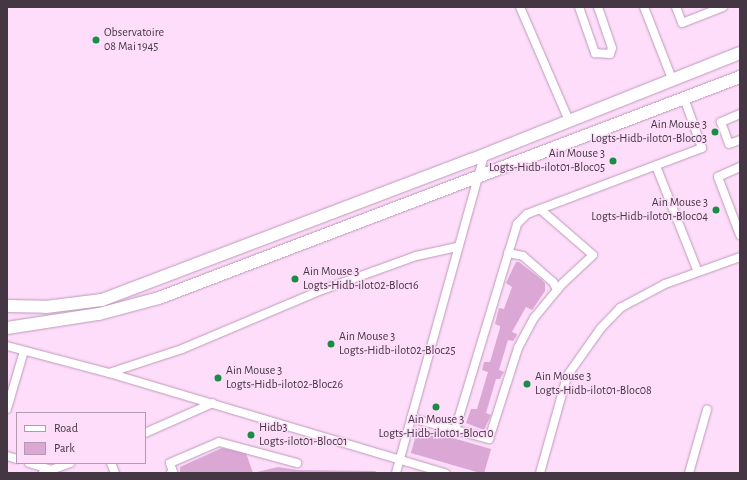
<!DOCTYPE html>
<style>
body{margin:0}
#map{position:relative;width:747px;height:480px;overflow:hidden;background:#fdddf9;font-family:"Alegreya Sans",sans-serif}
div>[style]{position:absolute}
.green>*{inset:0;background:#dba7d5;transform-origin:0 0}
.roads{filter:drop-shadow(0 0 1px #be99ba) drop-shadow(0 0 1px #be99ba)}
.street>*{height:8px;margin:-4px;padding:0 4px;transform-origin:4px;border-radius:4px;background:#fff}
.secondary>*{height:12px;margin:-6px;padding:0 6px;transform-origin:6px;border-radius:6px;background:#fff}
.dots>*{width:11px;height:11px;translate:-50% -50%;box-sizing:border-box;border:2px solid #fdddf9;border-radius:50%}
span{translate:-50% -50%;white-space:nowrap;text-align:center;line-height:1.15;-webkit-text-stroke:3px #fdddf9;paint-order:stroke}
.poi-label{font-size:12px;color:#453643}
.left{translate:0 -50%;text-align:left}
.right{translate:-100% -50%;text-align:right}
.frame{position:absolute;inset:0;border:8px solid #453643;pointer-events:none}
.legend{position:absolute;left:16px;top:412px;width:130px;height:52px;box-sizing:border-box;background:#fdddf9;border:1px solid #b39ab0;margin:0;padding:5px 7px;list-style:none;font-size:12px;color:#453643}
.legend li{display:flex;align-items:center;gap:8px;height:20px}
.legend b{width:20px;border:1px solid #b39ab0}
</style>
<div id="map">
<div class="green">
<i style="clip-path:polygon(516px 262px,519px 262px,541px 279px,545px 283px,545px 291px,532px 310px,526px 307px,512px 332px,517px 334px,516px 337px,513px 341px,508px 340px,499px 370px,504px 372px,500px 379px,496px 379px,486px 413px,491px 415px,484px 430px,466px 423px,471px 409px,477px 409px,488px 372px,482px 370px,484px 362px,490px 362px,500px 328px,500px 326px,495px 324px,499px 308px,504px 309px,512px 287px,506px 283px)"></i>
<i style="left:418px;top:428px;width:76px;height:26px;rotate:16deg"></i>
<i style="clip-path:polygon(222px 448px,246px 453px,253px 473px,278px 467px,297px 470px,376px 471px,375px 473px,180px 473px,180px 467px)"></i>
</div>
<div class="roads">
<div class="street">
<i style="left:520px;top:7px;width:124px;rotate:66.7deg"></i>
<i style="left:579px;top:7px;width:49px;rotate:70.8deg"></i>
<i style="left:595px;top:53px;width:15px;rotate:4deg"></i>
<i style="left:610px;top:54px;width:6px;rotate:-72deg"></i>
<i style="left:612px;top:48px;width:43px;rotate:-108.9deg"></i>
<i style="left:644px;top:7px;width:77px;rotate:68.7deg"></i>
<i style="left:676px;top:7px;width:17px;rotate:69deg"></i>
<i style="left:682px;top:23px;width:44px;rotate:-21.3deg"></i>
<i style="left:740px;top:114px;width:21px;rotate:157deg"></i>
<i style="left:721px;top:122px;width:23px;rotate:70deg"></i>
<i style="left:729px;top:144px;width:12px;rotate:-20deg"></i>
<i style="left:656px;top:166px;width:114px;rotate:68.4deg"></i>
<i style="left:740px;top:167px;width:24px;rotate:156deg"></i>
<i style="left:718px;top:177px;width:62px;rotate:69.2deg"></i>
<i style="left:508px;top:253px;width:15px;rotate:11deg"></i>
<i style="left:523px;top:256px;width:40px;rotate:41deg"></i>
<i style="left:553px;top:282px;width:9px;rotate:63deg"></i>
<i style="left:7px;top:346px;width:106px;rotate:14.8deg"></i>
<i style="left:109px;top:373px;width:351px;rotate:16.6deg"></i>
<i style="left:109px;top:373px;width:77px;rotate:-18.2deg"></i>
<i style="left:182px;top:349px;width:152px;rotate:-22.9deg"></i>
<i style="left:322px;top:290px;width:100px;rotate:-19.9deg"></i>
<i style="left:416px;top:256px;width:42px;rotate:-12.4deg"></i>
<i style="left:7px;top:409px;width:60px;rotate:-73.7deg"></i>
<i style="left:411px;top:418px;width:81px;rotate:15.1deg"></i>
<i style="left:489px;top:439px;width:96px;rotate:-72.3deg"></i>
<i style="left:518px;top:348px;width:34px;rotate:-62deg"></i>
<i style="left:534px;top:318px;width:44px;rotate:-50.5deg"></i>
<i style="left:562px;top:284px;width:42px;rotate:-43.1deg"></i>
<i style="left:593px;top:255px;width:69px;rotate:-139.1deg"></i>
<i style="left:455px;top:430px;width:215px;rotate:-73.2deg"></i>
<i style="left:517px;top:224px;width:14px;rotate:-45deg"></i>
<i style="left:527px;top:214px;width:187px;rotate:-20.7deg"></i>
<i style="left:702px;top:148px;width:53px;rotate:-109.8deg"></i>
<i style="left:145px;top:433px;width:74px;rotate:-23.8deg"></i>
<i style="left:7px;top:456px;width:10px;rotate:17deg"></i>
<i style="left:29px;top:463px;width:24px;rotate:17deg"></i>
<i style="left:111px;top:463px;width:11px;rotate:68deg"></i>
<i style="left:43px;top:473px;width:29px;rotate:-20deg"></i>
<i style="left:171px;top:473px;width:2px;rotate:-27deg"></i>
<i style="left:173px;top:472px;width:9px;rotate:-108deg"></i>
<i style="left:170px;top:463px;width:53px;rotate:-23.2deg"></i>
<i style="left:219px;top:442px;width:81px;rotate:15.1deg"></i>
<i style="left:396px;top:473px;width:330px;rotate:-74.5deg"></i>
<i style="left:540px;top:473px;width:101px;rotate:-74.4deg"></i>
<i style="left:567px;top:376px;width:59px;rotate:-54.7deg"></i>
<i style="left:601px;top:328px;width:28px;rotate:-46deg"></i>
<i style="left:620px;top:308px;width:51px;rotate:-28.1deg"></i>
<i style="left:665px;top:284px;width:80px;rotate:-19.8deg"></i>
<i style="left:689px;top:473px;width:66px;rotate:-74.1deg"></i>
</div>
<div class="secondary">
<i style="left:7px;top:306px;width:39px;rotate:1deg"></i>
<i style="left:46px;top:307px;width:56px;rotate:-7.1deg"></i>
<i style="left:102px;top:300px;width:395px;rotate:-20.8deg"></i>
<i style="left:471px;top:160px;width:289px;rotate:-21.7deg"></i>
<i style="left:7px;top:328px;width:93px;rotate:-8.7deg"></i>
<i style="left:99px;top:314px;width:62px;rotate:-14.9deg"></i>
<i style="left:159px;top:298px;width:622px;rotate:-20.83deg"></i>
</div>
</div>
<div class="dots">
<i style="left:96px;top:40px;background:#1b8c45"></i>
<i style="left:715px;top:132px;background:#1b8c45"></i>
<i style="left:613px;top:161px;background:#1b8c45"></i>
<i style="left:716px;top:210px;background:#1b8c45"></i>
<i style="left:295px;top:279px;background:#1b8c45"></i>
<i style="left:331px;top:344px;background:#1b8c45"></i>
<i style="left:218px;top:378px;background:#1b8c45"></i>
<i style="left:527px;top:384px;background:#1b8c45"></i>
<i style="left:436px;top:407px;background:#1b8c45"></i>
<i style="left:251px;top:435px;background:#1b8c45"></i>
</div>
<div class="poi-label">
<span class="left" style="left:104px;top:40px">Observatoire<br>08 Mai 1945</span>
<span class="right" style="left:707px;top:132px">Ain Mouse 3<br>Logts-Hidb-ilot01-Bloc03</span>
<span class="right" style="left:605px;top:161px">Ain Mouse 3<br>Logts-Hidb-ilot01-Bloc05</span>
<span class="right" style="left:708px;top:210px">Ain Mouse 3<br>Logts-Hidb-ilot01-Bloc04</span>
<span class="left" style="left:303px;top:279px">Ain Mouse 3<br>Logts-Hidb-ilot02-Bloc16</span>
<span class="left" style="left:339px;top:344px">Ain Mouse 3<br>Logts-Hidb-ilot02-Bloc25</span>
<span class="left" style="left:226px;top:378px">Ain Mouse 3<br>Logts-Hidb-ilot02-Bloc26</span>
<span class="left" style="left:535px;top:384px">Ain Mouse 3<br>Logts-Hidb-ilot01-Bloc08</span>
<span style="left:436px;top:427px">Ain Mouse 3<br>Logts-Hidb-ilot01-Bloc10</span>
<span class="left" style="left:259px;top:435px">Hidb3<br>Logts-ilot01-Bloc01</span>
</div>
<div class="frame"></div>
<ul class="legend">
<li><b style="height:5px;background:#fff"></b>Road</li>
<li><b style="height:11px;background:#dba7d5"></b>Park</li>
</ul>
</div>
